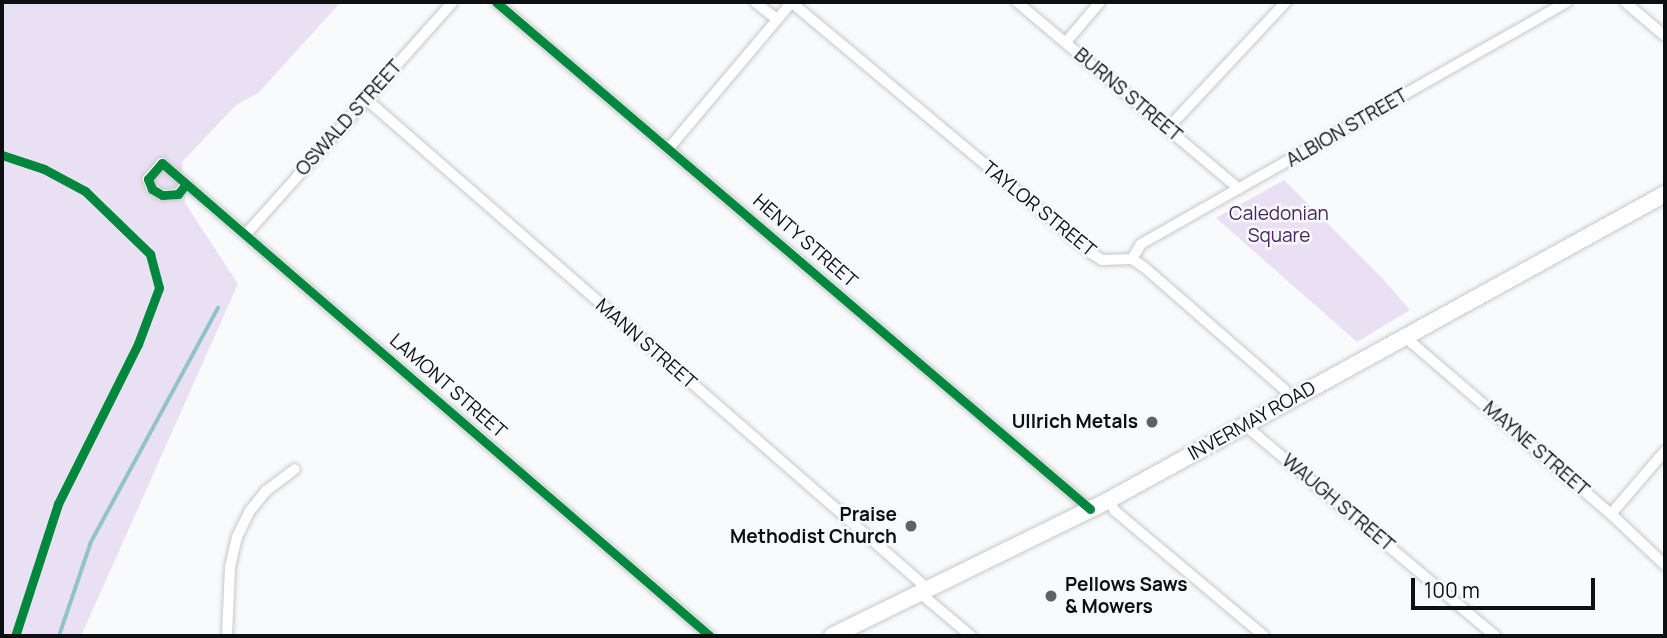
<!DOCTYPE html>
<style>
body{margin:0}
#map{position:relative;width:1667px;height:638px;overflow:hidden;background:#f8fafc;font-family:Manrope,sans-serif}
div>[style]{position:absolute}
.green>*{inset:0;background:#eae0f3}
.stream>*{height:3.5px;margin:-1.75px;padding:0 1.75px;transform-origin:1.75px;border-radius:1.75px;background:#91c3c8}
.roads{filter:drop-shadow(0 0 2px #c6c8ca) drop-shadow(0 0 2px #c6c8ca)}
.minor>*{height:10px;margin:-5px;padding:0 5px;transform-origin:5px;border-radius:5px;background:#fefeff}
.secondary>*{height:16px;margin:-8px;padding:0 8px;transform-origin:8px;border-radius:8px;background:#fefeff}
.cycleway>*{height:9px;margin:-4.5px;padding:0 4.5px;transform-origin:4.5px;border-radius:4.5px;background:#00873e}
.dots>*{width:19px;height:19px;translate:-50% -50%;box-sizing:border-box;border:4px solid #f6fafe;border-radius:50%}
span{translate:-50% -50%;white-space:nowrap;text-align:center;line-height:1.15;-webkit-text-stroke:5px #f6fafe;paint-order:stroke}
.street-label{font-size:19px;color:#0e0f11}
.park-label{font-size:19px;color:#4a255d}
.poi-label{font-size:19px;color:#0e0f11;font-weight:700}
.right{translate:-100% -50%;text-align:right}
.left{translate:0 -50%;text-align:left}
.frame{position:absolute;inset:0;border:4px solid #0e0f11;pointer-events:none}
.scale{position:absolute;left:1411px;top:578px;width:184px;height:32px;box-sizing:border-box;border:4px solid #0e0f11;border-top:0;padding-left:9px;font-size:21px;line-height:24px;white-space:nowrap;color:#0e0f11;-webkit-text-stroke:5px #f6fafe;paint-order:stroke}
</style>
<div id="map">
<div class="green">
<i style="clip-path:polygon(2px 2px,341px 2px,258px 93px,236px 105px,182px 162px,185px 203px,238px 284px,81px 636px,2px 636px)"></i>
<i style="clip-path:polygon(1284px 180px,1382px 278px,1410px 310px,1357px 342px,1216px 218px)"></i>
</div>
<div class="stream">
<i style="left:59px;top:636px;width:99px;rotate:-71.2deg"></i>
<i style="left:91px;top:542px;width:266px;rotate:-61.5deg"></i>
</div>
<div class="roads">
<div class="minor">
<i style="left:496px;top:2px;width:781px;rotate:40.48deg"></i>
<i style="left:755px;top:2px;width:28px;rotate:38deg"></i>
<i style="left:791px;top:2px;width:391px;rotate:39.9deg"></i>
<i style="left:1091px;top:253px;width:13px;rotate:32deg"></i>
<i style="left:1102px;top:260px;width:30px;rotate:-2deg"></i>
<i style="left:1132px;top:259px;width:14px;rotate:34deg"></i>
<i style="left:1144px;top:267px;width:186px;rotate:41.1deg"></i>
<i style="left:1284px;top:389px;width:13px;rotate:61deg"></i>
<i style="left:1017px;top:2px;width:290px;rotate:40.1deg"></i>
<i style="left:1625px;top:2px;width:52px;rotate:40.4deg"></i>
<i style="left:1066px;top:42px;width:52px;rotate:-49.6deg"></i>
<i style="left:366px;top:99px;width:746px;rotate:41.08deg"></i>
<i style="left:1168px;top:128px;width:173px;rotate:-46.9deg"></i>
<i style="left:669px;top:148px;width:191px;rotate:-49.9deg"></i>
<i style="left:186px;top:184px;width:13px;rotate:129deg"></i>
<i style="left:178px;top:194px;width:16px;rotate:176deg"></i>
<i style="left:162px;top:195px;width:12px;rotate:-149deg"></i>
<i style="left:152px;top:189px;width:11px;rotate:-112deg"></i>
<i style="left:148px;top:179px;width:21px;rotate:-49deg"></i>
<i style="left:162px;top:163px;width:724px;rotate:40.8deg"></i>
<i style="left:246px;top:234px;width:311px;rotate:-48.3deg"></i>
<i style="left:1132px;top:259px;width:17px;rotate:-59deg"></i>
<i style="left:1141px;top:244px;width:490px;rotate:-29.6deg"></i>
<i style="left:1406px;top:334px;width:11px;rotate:56deg"></i>
<i style="left:1412px;top:343px;width:262px;rotate:40.7deg"></i>
<i style="left:1611px;top:514px;width:74px;rotate:43.4deg"></i>
<i style="left:1248px;top:423px;width:10px;rotate:61deg"></i>
<i style="left:1253px;top:432px;width:317px;rotate:40.1deg"></i>
<i style="left:1109px;top:500px;width:13px;rotate:61deg"></i>
<i style="left:1115px;top:511px;width:194px;rotate:40deg"></i>
<i style="left:1611px;top:514px;width:83px;rotate:-49.4deg"></i>
<i style="left:920px;top:593px;width:67px;rotate:40.1deg"></i>
<i style="left:227px;top:636px;width:69px;rotate:-87.5deg"></i>
<i style="left:230px;top:567px;width:31px;rotate:-77deg"></i>
<i style="left:237px;top:537px;width:28px;rotate:-64deg"></i>
<i style="left:249px;top:512px;width:27px;rotate:-51deg"></i>
<i style="left:266px;top:491px;width:36px;rotate:-37deg"></i>
</div>
<div class="secondary">
<i style="left:832px;top:636px;width:309px;rotate:-26.1deg"></i>
<i style="left:1109px;top:500px;width:635px;rotate:-28.83deg"></i>
</div>
</div>
<div class="cycleway">
<i style="left:496px;top:2px;width:781px;rotate:40.48deg"></i>
<i style="left:2px;top:155px;width:44px;rotate:18.4deg"></i>
<i style="left:44px;top:169px;width:47px;rotate:28.2deg"></i>
<i style="left:85px;top:191px;width:91px;rotate:44.1deg"></i>
<i style="left:150px;top:254px;width:35px;rotate:75deg"></i>
<i style="left:159px;top:288px;width:60px;rotate:110.6deg"></i>
<i style="left:138px;top:344px;width:179px;rotate:116.6deg"></i>
<i style="left:58px;top:504px;width:139px;rotate:108deg"></i>
<i style="left:186px;top:184px;width:13px;rotate:129deg"></i>
<i style="left:178px;top:194px;width:16px;rotate:176deg"></i>
<i style="left:162px;top:195px;width:12px;rotate:-149deg"></i>
<i style="left:152px;top:189px;width:11px;rotate:-112deg"></i>
<i style="left:148px;top:179px;width:21px;rotate:-49deg"></i>
<i style="left:162px;top:163px;width:724px;rotate:40.8deg"></i>
</div>
<div class="dots">
<i style="left:1152px;top:422px;background:#606163"></i>
<i style="left:911px;top:526px;background:#606163"></i>
<i style="left:1051px;top:596px;background:#606163"></i>
</div>
<div class="street-label">
<span style="left:1128px;top:95px;rotate:40deg">BURNS STREET</span>
<span style="left:349px;top:118px;rotate:-48deg">OSWALD STREET</span>
<span style="left:1347px;top:128px;rotate:-30deg">ALBION STREET</span>
<span style="left:1039px;top:209px;rotate:39deg">TAYLOR STREET</span>
<span style="left:805px;top:241px;rotate:41deg">HENTY STREET</span>
<span style="left:646px;top:344px;rotate:41deg">MANN STREET</span>
<span style="left:448px;top:386px;rotate:41deg">LAMONT STREET</span>
<span style="left:1252px;top:421px;rotate:-29deg">INVERMAY ROAD</span>
<span style="left:1536px;top:449px;rotate:41deg">MAYNE STREET</span>
<span style="left:1338px;top:503px;rotate:40deg">WAUGH STREET</span>
</div>
<div class="park-label">
<span style="left:1279px;top:225px">Caledonian<br>Square</span>
</div>
<div class="poi-label">
<span class="right" style="left:1138px;top:422px">Ullrich Metals</span>
<span class="right" style="left:897px;top:526px">Praise<br>Methodist Church</span>
<span class="left" style="left:1065px;top:596px">Pellows Saws<br>&amp; Mowers</span>
</div>
<div class="frame"></div>
<div class="scale">100 m</div>
</div>
